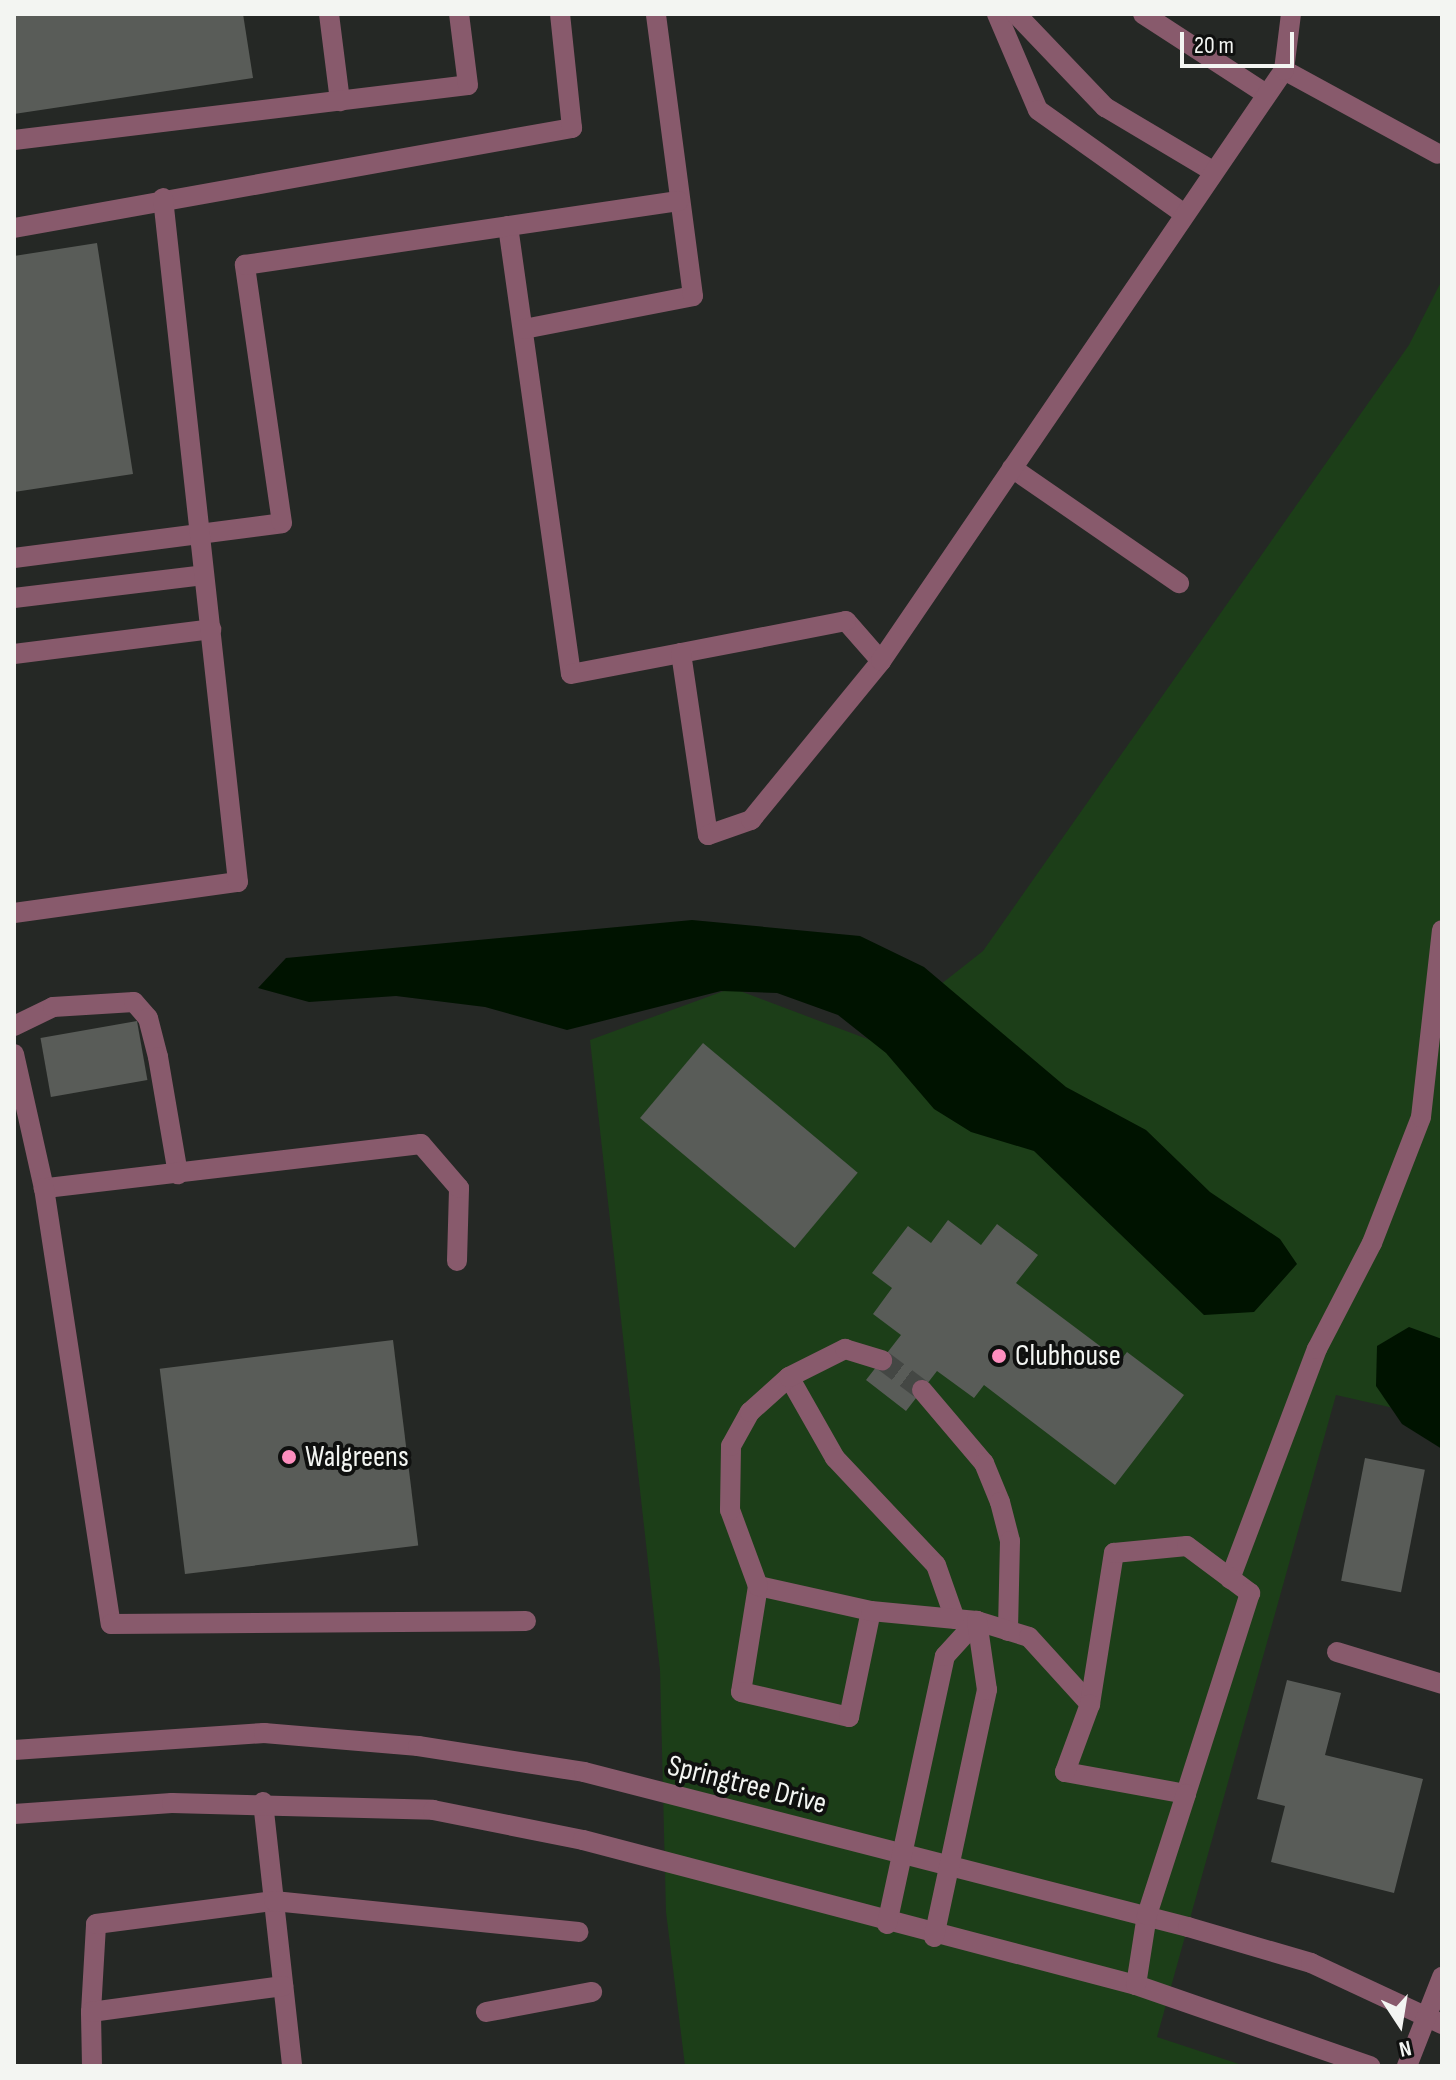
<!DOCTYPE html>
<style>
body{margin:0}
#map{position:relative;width:1456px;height:2080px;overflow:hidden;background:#252825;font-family:"Sofia Sans Condensed",sans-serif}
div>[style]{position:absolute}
.green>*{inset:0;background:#1c3e18}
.water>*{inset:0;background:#001300}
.building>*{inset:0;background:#595c58;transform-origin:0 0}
.minor-tunnel>*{height:20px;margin-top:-10px;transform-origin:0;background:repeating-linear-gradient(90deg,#444744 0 20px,transparent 0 30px)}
.minor>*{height:20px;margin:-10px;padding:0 10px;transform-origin:10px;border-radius:10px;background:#885a6c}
.dots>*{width:22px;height:22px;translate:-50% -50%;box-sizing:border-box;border:4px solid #0f100f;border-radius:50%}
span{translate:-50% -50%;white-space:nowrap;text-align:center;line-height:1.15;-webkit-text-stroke:8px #0f100f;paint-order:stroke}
.poi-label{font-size:30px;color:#f3f5f2}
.left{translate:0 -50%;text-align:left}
.street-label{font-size:30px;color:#f3f5f2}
.frame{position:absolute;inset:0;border:16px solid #f3f5f2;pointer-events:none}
.north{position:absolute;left:1360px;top:1984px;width:80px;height:80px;-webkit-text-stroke:6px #0f100f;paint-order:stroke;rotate:168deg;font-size:22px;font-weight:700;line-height:32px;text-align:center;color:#f3f5f2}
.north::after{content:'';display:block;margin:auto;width:28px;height:36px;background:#f3f5f2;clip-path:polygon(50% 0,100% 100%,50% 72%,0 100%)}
.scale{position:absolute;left:1180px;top:32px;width:114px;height:36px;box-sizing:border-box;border:4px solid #f3f5f2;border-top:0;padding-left:10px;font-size:24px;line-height:28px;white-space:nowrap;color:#f3f5f2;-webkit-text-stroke:6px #0f100f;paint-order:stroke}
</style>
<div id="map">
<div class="green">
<i style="clip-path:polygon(1442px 280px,1442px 1419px,1336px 1395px,1157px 2037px,1245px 2066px,685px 2066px,666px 1912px,660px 1670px,590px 1040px,732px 988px,870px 1040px,983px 951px,1409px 345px)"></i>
</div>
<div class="water">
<i style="clip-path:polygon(692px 920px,860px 936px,924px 967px,1066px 1087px,1146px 1130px,1210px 1192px,1280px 1239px,1297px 1264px,1254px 1312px,1204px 1315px,1034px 1151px,971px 1132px,934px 1109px,886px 1053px,838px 1015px,777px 993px,721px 991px,567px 1030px,485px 1007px,396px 996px,309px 1002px,258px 988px,286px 958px)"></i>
<i style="clip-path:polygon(1409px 1327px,1442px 1339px,1442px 1449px,1402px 1424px,1376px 1386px,1377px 1346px)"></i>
</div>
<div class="building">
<i style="clip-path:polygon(14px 14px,243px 14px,253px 78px,14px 114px)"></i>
<i style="clip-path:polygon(97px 243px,133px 474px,14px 492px,14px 256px)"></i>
<i style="left:137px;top:1021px;width:60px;height:98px;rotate:80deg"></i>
<i style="left:703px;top:1043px;width:202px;height:98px;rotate:40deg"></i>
<i style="clip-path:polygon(948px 1220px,981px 1245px,997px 1224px,1038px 1255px,1016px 1283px,1120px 1361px,1127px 1352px,1184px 1395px,1115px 1485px,984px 1385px,974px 1398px,937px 1371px,906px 1411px,866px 1380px,901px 1335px,873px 1314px,892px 1288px,872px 1273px,908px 1226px,931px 1243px)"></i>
<i style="left:393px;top:1340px;width:207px;height:235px;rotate:83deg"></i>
<i style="left:1365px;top:1458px;width:61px;height:125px;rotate:11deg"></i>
<i style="clip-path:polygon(1287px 1680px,1341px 1693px,1325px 1755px,1423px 1779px,1394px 1893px,1271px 1862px,1285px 1806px,1257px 1799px)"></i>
</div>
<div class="minor-tunnel">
<i style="left:882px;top:1360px;width:50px;rotate:36.9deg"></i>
</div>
<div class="minor">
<i style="left:329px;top:14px;width:88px;rotate:82.8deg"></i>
<i style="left:997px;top:14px;width:104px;rotate:66.9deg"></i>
<i style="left:1038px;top:110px;width:178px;rotate:35.4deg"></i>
<i style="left:1016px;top:14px;width:129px;rotate:46.3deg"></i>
<i style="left:1105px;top:107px;width:123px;rotate:30.7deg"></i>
<i style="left:1143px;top:14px;width:147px;rotate:33deg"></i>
<i style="left:1284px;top:70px;width:175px;rotate:28.6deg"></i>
<i style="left:14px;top:140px;width:457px;rotate:-6.9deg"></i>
<i style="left:468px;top:85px;width:72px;rotate:-97.2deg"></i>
<i style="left:508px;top:226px;width:452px;rotate:82deg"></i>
<i style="left:571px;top:674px;width:112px;rotate:-10.8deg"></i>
<i style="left:14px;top:228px;width:567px;rotate:-10.16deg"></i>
<i style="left:572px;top:128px;width:115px;rotate:-96deg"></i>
<i style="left:524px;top:329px;width:172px;rotate:-11deg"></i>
<i style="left:693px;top:296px;width:284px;rotate:-97.5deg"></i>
<i style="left:1012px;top:468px;width:203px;rotate:34.6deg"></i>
<i style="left:14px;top:558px;width:270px;rotate:-7.4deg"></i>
<i style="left:282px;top:523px;width:261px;rotate:-98.2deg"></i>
<i style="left:245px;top:265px;width:438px;rotate:-8.4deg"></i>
<i style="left:14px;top:598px;width:191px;rotate:-6.9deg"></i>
<i style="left:14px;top:654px;width:199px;rotate:-7.2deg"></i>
<i style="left:881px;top:661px;width:53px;rotate:-131.2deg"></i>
<i style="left:846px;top:621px;width:168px;rotate:169deg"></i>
<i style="left:681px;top:653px;width:184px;rotate:81.6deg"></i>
<i style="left:708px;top:835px;width:46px;rotate:-19.2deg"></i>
<i style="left:751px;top:820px;width:205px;rotate:-50.7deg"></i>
<i style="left:881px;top:661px;width:715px;rotate:-55.71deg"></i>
<i style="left:1284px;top:70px;width:56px;rotate:-82.9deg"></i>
<i style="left:14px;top:913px;width:226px;rotate:-7.9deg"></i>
<i style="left:238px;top:882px;width:688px;rotate:-96.26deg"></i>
<i style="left:14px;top:1026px;width:43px;rotate:-26deg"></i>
<i style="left:53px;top:1007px;width:81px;rotate:-3.5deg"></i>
<i style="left:134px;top:1002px;width:21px;rotate:49deg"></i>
<i style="left:148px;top:1018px;width:40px;rotate:75.6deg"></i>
<i style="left:158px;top:1057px;width:119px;rotate:80.3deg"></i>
<i style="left:14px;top:1054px;width:137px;rotate:77.4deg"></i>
<i style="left:457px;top:1261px;width:73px;rotate:-88.4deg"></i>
<i style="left:459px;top:1188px;width:58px;rotate:-130.8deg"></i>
<i style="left:421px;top:1144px;width:380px;rotate:173.3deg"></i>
<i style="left:44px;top:1188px;width:441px;rotate:81.3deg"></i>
<i style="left:111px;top:1624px;width:415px;rotate:-0.4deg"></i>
<i style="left:789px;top:1377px;width:93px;rotate:60.4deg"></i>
<i style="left:835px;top:1458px;width:147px;rotate:46.7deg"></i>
<i style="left:936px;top:1565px;width:57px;rotate:70.6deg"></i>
<i style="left:922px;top:1390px;width:96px;rotate:49.7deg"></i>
<i style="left:984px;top:1463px;width:42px;rotate:67.7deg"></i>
<i style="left:1000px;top:1502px;width:40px;rotate:75.6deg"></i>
<i style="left:1010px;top:1541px;width:90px;rotate:91.3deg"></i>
<i style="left:1230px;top:1579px;width:246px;rotate:-69.3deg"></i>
<i style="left:1317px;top:1349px;width:119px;rotate:-62.6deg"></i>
<i style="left:1372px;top:1243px;width:135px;rotate:-68.7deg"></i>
<i style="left:1421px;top:1117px;width:188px;rotate:-83.6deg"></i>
<i style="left:758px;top:1586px;width:107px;rotate:99.1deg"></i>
<i style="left:741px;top:1692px;width:111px;rotate:13deg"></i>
<i style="left:849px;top:1717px;width:108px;rotate:-78.3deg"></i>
<i style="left:871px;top:1611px;width:116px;rotate:-167.5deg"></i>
<i style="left:758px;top:1586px;width:81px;rotate:-110.2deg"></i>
<i style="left:730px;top:1510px;width:64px;rotate:-89.1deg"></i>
<i style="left:731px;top:1446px;width:39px;rotate:-61deg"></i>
<i style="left:750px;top:1412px;width:52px;rotate:-41.9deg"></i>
<i style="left:789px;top:1377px;width:63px;rotate:-26.6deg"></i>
<i style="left:845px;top:1349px;width:39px;rotate:17deg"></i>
<i style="left:871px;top:1611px;width:106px;rotate:5.4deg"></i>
<i style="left:977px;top:1621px;width:54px;rotate:17.1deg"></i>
<i style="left:1029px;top:1637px;width:91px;rotate:47.7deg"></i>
<i style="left:1090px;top:1704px;width:153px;rotate:-81deg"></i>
<i style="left:1114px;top:1553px;width:73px;rotate:-5.5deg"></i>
<i style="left:1187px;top:1546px;width:79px;rotate:36.7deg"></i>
<i style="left:1250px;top:1593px;width:211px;rotate:107.7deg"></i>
<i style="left:1186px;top:1794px;width:123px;rotate:-169.7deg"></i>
<i style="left:1065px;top:1772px;width:72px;rotate:-69.8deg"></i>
<i style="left:1337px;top:1652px;width:110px;rotate:16.9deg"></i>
<i style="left:14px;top:1750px;width:251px;rotate:-3.9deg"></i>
<i style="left:264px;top:1733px;width:155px;rotate:4.8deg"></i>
<i style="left:418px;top:1746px;width:168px;rotate:8.9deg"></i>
<i style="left:584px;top:1772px;width:624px;rotate:14.39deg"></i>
<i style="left:1188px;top:1927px;width:128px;rotate:16.3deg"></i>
<i style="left:1311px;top:1963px;width:145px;rotate:25deg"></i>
<i style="left:263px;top:1802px;width:266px;rotate:83.7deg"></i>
<i style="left:14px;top:1814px;width:158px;rotate:-4deg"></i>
<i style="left:172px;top:1803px;width:261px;rotate:1.5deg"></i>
<i style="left:433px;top:1810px;width:153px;rotate:11.3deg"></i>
<i style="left:583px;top:1840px;width:572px;rotate:14.69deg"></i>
<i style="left:1136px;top:1985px;width:248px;rotate:19.1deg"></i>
<i style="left:887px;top:1924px;width:274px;rotate:-77.8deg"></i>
<i style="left:945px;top:1656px;width:47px;rotate:-47.6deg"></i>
<i style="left:934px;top:1937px;width:253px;rotate:-77.9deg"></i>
<i style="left:987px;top:1690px;width:70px;rotate:-98.2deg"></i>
<i style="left:1136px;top:1985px;width:71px;rotate:-81.1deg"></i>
<i style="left:1147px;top:1915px;width:127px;rotate:-72.1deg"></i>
<i style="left:91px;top:2012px;width:88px;rotate:-86.7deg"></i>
<i style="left:96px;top:1924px;width:179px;rotate:-7.4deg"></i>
<i style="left:274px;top:1901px;width:306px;rotate:5.8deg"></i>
<i style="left:486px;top:2012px;width:108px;rotate:-10.7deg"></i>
<i style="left:92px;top:2066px;width:54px;rotate:-91.1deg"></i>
<i style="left:91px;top:2012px;width:194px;rotate:-7.7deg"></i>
<i style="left:1407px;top:2066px;width:96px;rotate:-68.5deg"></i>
</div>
<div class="dots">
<i style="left:999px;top:1356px;background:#fd8ebe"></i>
<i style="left:289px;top:1457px;background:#fd8ebe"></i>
</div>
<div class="poi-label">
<span class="left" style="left:1015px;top:1356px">Clubhouse</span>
<span class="left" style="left:305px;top:1457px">Walgreens</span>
</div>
<div class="street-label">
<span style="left:747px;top:1785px;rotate:14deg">Springtree Drive</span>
</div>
<div class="frame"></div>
<div class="north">N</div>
<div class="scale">20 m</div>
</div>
